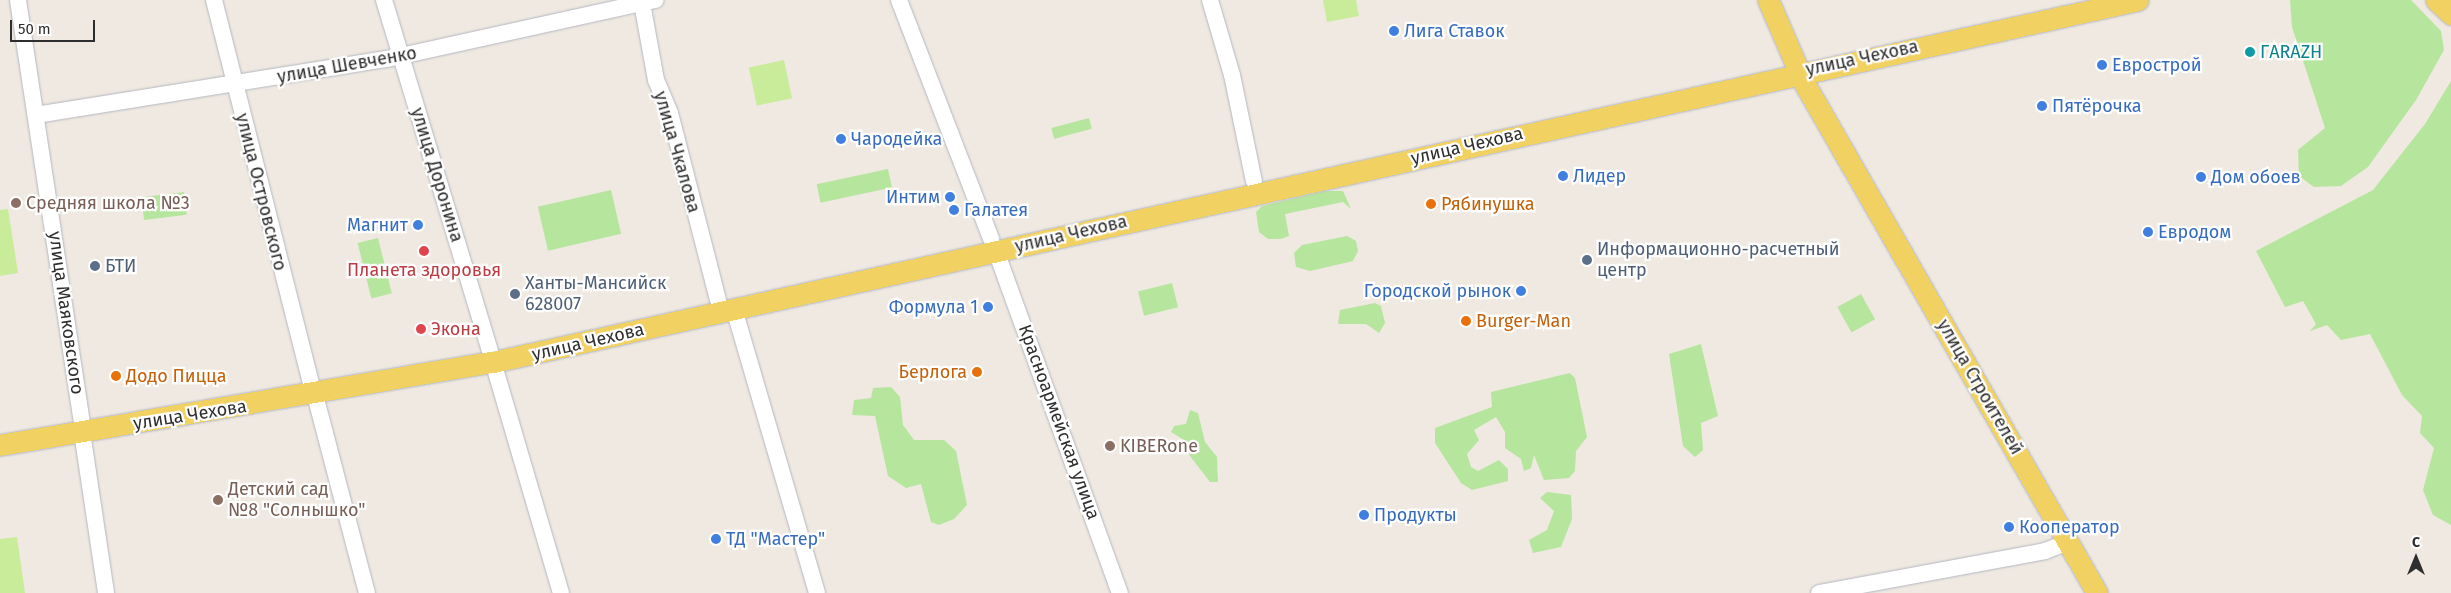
<!DOCTYPE html>
<meta charset="utf-8">
<style>
body{margin:0}
#map{position:relative;width:2451px;height:593px;overflow:hidden;background:#efe9e1;font-family:"Fira Sans",sans-serif}
div>[style]{position:absolute}
.green>*{inset:0;background:#b6e59e;transform-origin:0 0}
.pitch>*{inset:0;background:#c9ec9a;transform-origin:0 0}
.roads{filter:drop-shadow(0 0 1px #b4b7c1) drop-shadow(0 0 1px #b4b7c1)}
.minor>*{height:16px;margin:-8px;padding:0 8px;transform-origin:8px;border-radius:8px;background:#fff}
.major>*{height:21px;margin:-10.5px;padding:0 10.5px;transform-origin:10.5px;border-radius:10.5px;background:#f2d163}
.dots>*{width:14px;height:14px;translate:-50% -50%;box-sizing:border-box;border:2px solid #fff;border-radius:50%}
span{translate:-50% -50%;white-space:nowrap;text-align:center;line-height:1.15;-webkit-text-stroke:4.5px #fff;paint-order:stroke}
.shop-label{font-size:18px;color:#366cbe}
.left{translate:0 -50%;text-align:left}
.right{translate:-100% -50%;text-align:right}
.culture-label{font-size:18px;color:#0d838f}
.street-label{font-size:18px;color:#2e2e2e}
.education-label{font-size:18px;color:#785e54}
.food-label{font-size:18px;color:#c56008}
.service-label{font-size:18px;color:#4e5e75}
.health-label{font-size:18px;color:#be3a42}
.north{position:absolute;left:2391px;top:533px;width:50px;height:50px;-webkit-text-stroke:4px #fff;paint-order:stroke;rotate:0deg;font-size:14px;font-weight:700;line-height:20px;text-align:center;color:#2e2e2e}
.north::after{content:'';display:block;margin:auto;width:18px;height:22px;background:#2e2e2e;clip-path:polygon(50% 0,100% 100%,50% 72%,0 100%)}
.scale{position:absolute;left:10px;top:20px;width:85px;height:22px;box-sizing:border-box;border:2px solid #2e2e2e;border-top:0;padding-left:6px;font-size:15px;line-height:18px;white-space:nowrap;color:#2e2e2e;-webkit-text-stroke:4px #fff;paint-order:stroke}
</style>
<div id="map">
<div class="green">
<i style="clip-path:polygon(2290px 0,2411px 0,2441px 31px,2444px 50px,2416px 100px,2368px 167px,2341px 186px,2314px 187px,2299px 176px,2298px 150px,2325px 128px,2292px 27px)"></i>
<i style="clip-path:polygon(2451px 81px,2451px 525px,2433px 515px,2423px 490px,2434px 448px,2420px 433px,2422px 416px,2402px 395px,2370px 334px,2341px 340px,2327px 325px,2310px 331px,2316px 324px,2303px 301px,2285px 307px,2256px 251px,2373px 190px,2425px 124px)"></i>
<i style="left:1089px;top:118px;width:11px;height:39px;rotate:75deg"></i>
<i style="left:888px;top:169px;width:19px;height:73px;rotate:78deg"></i>
<i style="left:611px;top:190px;width:45px;height:75px;rotate:77deg"></i>
<i style="clip-path:polygon(1325px 191px,1343px 191px,1351px 209px,1343px 202px,1285px 214px,1289px 236px,1281px 239px,1268px 239px,1259px 232px,1256px 212px,1262px 206px)"></i>
<i style="left:184px;top:192px;width:23px;height:43px;rotate:83deg"></i>
<i style="clip-path:polygon(1347px 236px,1356px 241px,1358px 251px,1353px 261px,1310px 271px,1296px 267px,1294px 253px,1302px 245px)"></i>
<i style="left:378px;top:238px;width:57px;height:21px;rotate:76deg"></i>
<i style="left:1172px;top:283px;width:25px;height:35px;rotate:76deg"></i>
<i style="left:1861px;top:294px;width:29px;height:27px;rotate:61deg"></i>
<i style="clip-path:polygon(1375px 303px,1381px 306px,1385px 323px,1379px 333px,1366px 324px,1338px 324px,1340px 310px)"></i>
<i style="clip-path:polygon(1701px 344px,1718px 416px,1701px 423px,1703px 450px,1695px 457px,1683px 446px,1669px 354px)"></i>
<i style="clip-path:polygon(1570px 373px,1575px 378px,1587px 437px,1576px 451px,1575px 471px,1569px 478px,1544px 480px,1534px 455px,1531px 468px,1524px 471px,1521px 459px,1505px 448px,1505px 432px,1496px 417px,1474px 430px,1479px 440px,1467px 454px,1471px 467px,1478px 471px,1499px 460px,1508px 469px,1508px 481px,1472px 490px,1461px 483px,1435px 443px,1435px 428px,1492px 407px,1491px 392px)"></i>
<i style="clip-path:polygon(891px 387px,900px 397px,903px 425px,914px 440px,944px 440px,956px 451px,967px 505px,954px 519px,939px 525px,931px 522px,921px 484px,906px 488px,888px 476px,875px 416px,852px 415px,854px 400px,871px 398px,873px 388px)"></i>
<i style="clip-path:polygon(1190px 410px,1198px 413px,1205px 442px,1217px 457px,1218px 482px,1210px 482px,1190px 456px,1184px 440px,1171px 432px,1174px 426px,1186px 424px)"></i>
<i style="clip-path:polygon(1547px 492px,1571px 495px,1572px 519px,1561px 547px,1533px 553px,1529px 540px,1547px 530px,1554px 511px,1540px 498px)"></i>
</div>
<div class="pitch">
<i style="clip-path:polygon(1323px 0,1356px 0,1359px 16px,1327px 22px)"></i>
<i style="left:784px;top:60px;width:39px;height:36px;rotate:78deg"></i>
<i style="clip-path:polygon(8px 209px,18px 273px,0 276px,0 210px)"></i>
<i style="clip-path:polygon(17px 537px,25px 593px,0 593px,0 539px)"></i>
</div>
<div class="roads">
<div class="minor">
<i style="left:18px;top:0;width:424px;rotate:81.4deg"></i>
<i style="left:214px;top:0;width:394px;rotate:75.8deg"></i>
<i style="left:384px;top:0;width:366px;rotate:73.2deg"></i>
<i style="left:899px;top:0;width:256px;rotate:68.9deg"></i>
<i style="left:1210px;top:0;width:78px;rotate:73.7deg"></i>
<i style="left:1232px;top:75px;width:108px;rotate:78.3deg"></i>
<i style="left:642px;top:3px;width:78px;rotate:79.7deg"></i>
<i style="left:656px;top:80px;width:36px;rotate:67deg"></i>
<i style="left:670px;top:113px;width:193px;rotate:75.6deg"></i>
<i style="left:36px;top:115px;width:355px;rotate:-9.1deg"></i>
<i style="left:387px;top:59px;width:275px;rotate:-12.4deg"></i>
<i style="left:996px;top:251px;width:364px;rotate:70.1deg"></i>
<i style="left:734px;top:309px;width:296px;rotate:73.7deg"></i>
<i style="left:493px;top:362px;width:241px;rotate:73.6deg"></i>
<i style="left:315px;top:395px;width:205px;rotate:75.3deg"></i>
<i style="left:82px;top:432px;width:163px;rotate:81.5deg"></i>
<i style="left:1819px;top:593px;width:230px;rotate:-10.5deg"></i>
<i style="left:2045px;top:551px;width:25px;rotate:-21deg"></i>
</div>
<div class="major">
<i style="left:1768px;top:0;width:88px;rotate:66.6deg"></i>
<i style="left:1803px;top:81px;width:590px;rotate:60.13deg"></i>
<i style="left:2436px;top:0;width:21px;rotate:43deg"></i>
<i style="left:0;top:445px;width:500px;rotate:-9.6deg"></i>
<i style="left:493px;top:362px;width:1684px;rotate:-12.41deg"></i>
</div>
</div>
<div class="dots">
<i style="left:1394px;top:31px;background:#3f7fe0"></i>
<i style="left:2250px;top:52px;background:#0f9aa8"></i>
<i style="left:2102px;top:65px;background:#3f7fe0"></i>
<i style="left:2042px;top:106px;background:#3f7fe0"></i>
<i style="left:841px;top:139px;background:#3f7fe0"></i>
<i style="left:1563px;top:176px;background:#3f7fe0"></i>
<i style="left:2201px;top:177px;background:#3f7fe0"></i>
<i style="left:950px;top:197px;background:#3f7fe0"></i>
<i style="left:16px;top:203px;background:#8d6e63"></i>
<i style="left:1431px;top:204px;background:#e8710a"></i>
<i style="left:954px;top:210px;background:#3f7fe0"></i>
<i style="left:418px;top:225px;background:#3f7fe0"></i>
<i style="left:2148px;top:232px;background:#3f7fe0"></i>
<i style="left:424px;top:251px;background:#e0444e"></i>
<i style="left:1587px;top:260px;background:#5c6f8a"></i>
<i style="left:95px;top:266px;background:#5c6f8a"></i>
<i style="left:1521px;top:291px;background:#3f7fe0"></i>
<i style="left:515px;top:294px;background:#5c6f8a"></i>
<i style="left:988px;top:307px;background:#3f7fe0"></i>
<i style="left:1466px;top:321px;background:#e8710a"></i>
<i style="left:421px;top:329px;background:#e0444e"></i>
<i style="left:977px;top:372px;background:#e8710a"></i>
<i style="left:116px;top:376px;background:#e8710a"></i>
<i style="left:1110px;top:446px;background:#8d6e63"></i>
<i style="left:218px;top:500px;background:#8d6e63"></i>
<i style="left:1364px;top:515px;background:#3f7fe0"></i>
<i style="left:2009px;top:527px;background:#3f7fe0"></i>
<i style="left:716px;top:539px;background:#3f7fe0"></i>
</div>
<div class="shop-label">
<span class="left" style="left:1404px;top:31px">Лига Ставок</span>
<span class="left" style="left:2112px;top:65px">Еврострой</span>
<span class="left" style="left:2052px;top:106px">Пятёрочка</span>
<span class="left" style="left:851px;top:139px">Чародейка</span>
<span class="left" style="left:1573px;top:176px">Лидер</span>
<span class="left" style="left:2211px;top:177px">Дом обоев</span>
<span class="right" style="left:940px;top:197px">Интим</span>
<span class="left" style="left:964px;top:210px">Галатея</span>
<span class="right" style="left:408px;top:225px">Магнит</span>
<span class="left" style="left:2158px;top:232px">Евродом</span>
<span class="right" style="left:1511px;top:291px">Городской рынок</span>
<span class="right" style="left:978px;top:307px">Формула 1</span>
<span class="left" style="left:1374px;top:515px">Продукты</span>
<span class="left" style="left:2019px;top:527px">Кооператор</span>
<span class="left" style="left:726px;top:539px">ТД "Мастер"</span>
</div>
<div class="culture-label">
<span class="left" style="left:2260px;top:52px">ГARAZH</span>
</div>
<div class="street-label">
<span style="left:1862px;top:58px;rotate:-12deg">улица Чехова</span>
<span style="left:347px;top:65px;rotate:-10deg">улица Шевченко</span>
<span style="left:1467px;top:146px;rotate:-13deg">улица Чехова</span>
<span style="left:677px;top:152px;rotate:74deg">улица Чкалова</span>
<span style="left:437px;top:175px;rotate:73deg">улица Доронина</span>
<span style="left:261px;top:192px;rotate:76deg">улица Островского</span>
<span style="left:1071px;top:234px;rotate:-13deg">улица Чехова</span>
<span style="left:66px;top:313px;rotate:82deg">улица Маяковского</span>
<span style="left:588px;top:342px;rotate:-13deg">улица Чехова</span>
<span style="left:1980px;top:387px;rotate:60deg">улица Строителей</span>
<span style="left:190px;top:415px;rotate:-9deg">улица Чехова</span>
<span style="left:1059px;top:422px;rotate:70deg">Красноармейская улица</span>
</div>
<div class="education-label">
<span class="left" style="left:26px;top:203px">Средняя школа №3</span>
<span class="left" style="left:1120px;top:446px">KIBERone</span>
<span class="left" style="left:228px;top:500px">Детский сад<br>№8 "Солнышко"</span>
</div>
<div class="food-label">
<span class="left" style="left:1441px;top:204px">Рябинушка</span>
<span class="left" style="left:1476px;top:321px">Burger-Man</span>
<span class="right" style="left:967px;top:372px">Берлога</span>
<span class="left" style="left:126px;top:376px">Додо Пицца</span>
</div>
<div class="service-label">
<span class="left" style="left:1597px;top:260px">Информационно-расчетный<br>центр</span>
<span class="left" style="left:105px;top:266px">БТИ</span>
<span class="left" style="left:525px;top:294px">Ханты-Мансийск<br>628007</span>
</div>
<div class="health-label">
<span style="left:424px;top:270px">Планета здоровья</span>
<span class="left" style="left:431px;top:329px">Экона</span>
</div>
<div class="north">С</div>
<div class="scale">50 m</div>
</div>
